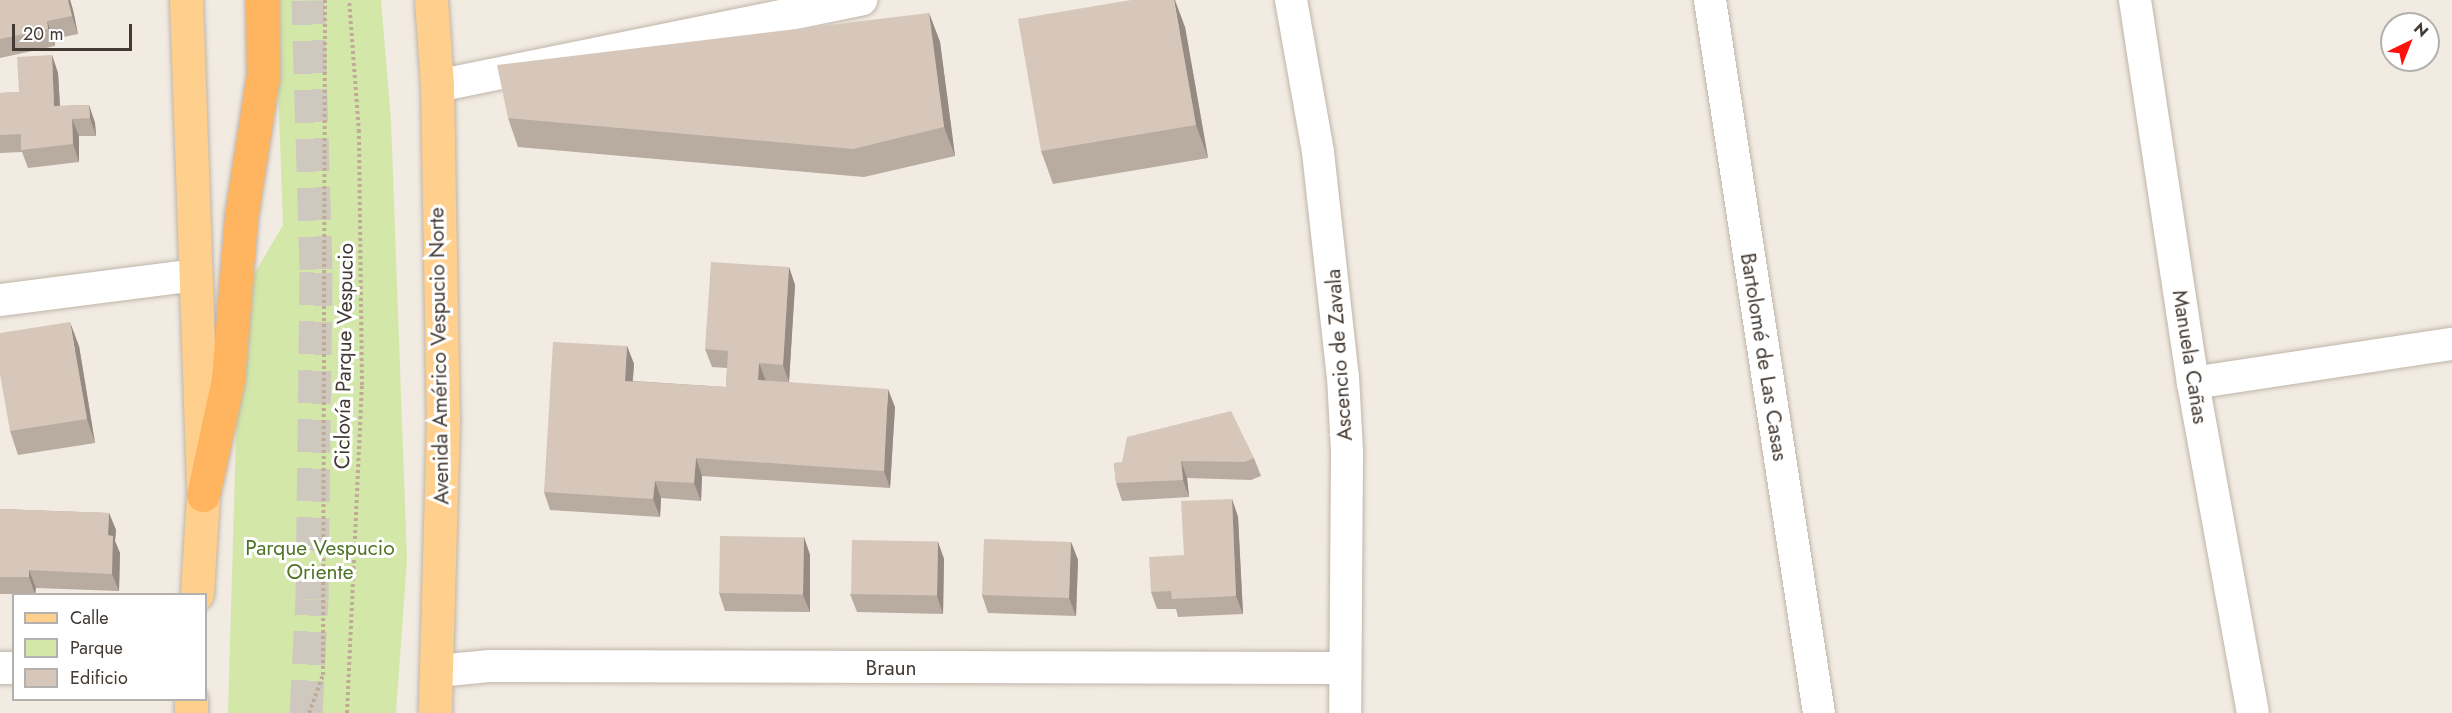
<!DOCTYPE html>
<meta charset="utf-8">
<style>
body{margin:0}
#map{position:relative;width:2452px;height:713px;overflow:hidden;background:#f1ebe2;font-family:Jost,sans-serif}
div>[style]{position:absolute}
.green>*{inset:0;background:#d3e7a9}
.motorway-tunnel>*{height:33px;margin-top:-16.5px;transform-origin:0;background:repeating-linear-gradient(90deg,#cec8bf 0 33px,transparent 0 49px)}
.path>*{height:4px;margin-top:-2px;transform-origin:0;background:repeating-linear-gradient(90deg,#bfab96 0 3px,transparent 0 6px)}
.roads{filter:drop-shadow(0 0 2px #c0b4a8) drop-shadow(0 0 2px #c0b4a8)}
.minor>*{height:32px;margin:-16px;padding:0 16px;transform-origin:16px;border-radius:16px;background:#fff}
.primary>*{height:33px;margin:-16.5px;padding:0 16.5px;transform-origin:16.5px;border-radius:16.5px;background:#ffcf8d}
.motorway>*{height:33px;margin:-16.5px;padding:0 16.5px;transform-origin:16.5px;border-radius:16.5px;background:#ffb45f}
.wall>*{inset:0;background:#b8aba0}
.shaded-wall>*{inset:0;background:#968b82}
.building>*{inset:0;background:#d6c7ba;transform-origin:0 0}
span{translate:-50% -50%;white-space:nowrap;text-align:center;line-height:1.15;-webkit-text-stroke:6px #fff;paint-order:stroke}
.street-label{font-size:21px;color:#433a33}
.park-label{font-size:21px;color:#4e7426}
.legend{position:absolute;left:12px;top:593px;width:195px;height:108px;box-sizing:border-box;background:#fff;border:2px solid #b4b0ad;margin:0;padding:8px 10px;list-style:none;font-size:18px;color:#433a33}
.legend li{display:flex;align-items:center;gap:12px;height:30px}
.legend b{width:30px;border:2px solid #b4b0ad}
.north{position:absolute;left:2380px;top:12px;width:60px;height:60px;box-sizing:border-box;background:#fff;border:2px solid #b4b0ad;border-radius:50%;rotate:43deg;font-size:16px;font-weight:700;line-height:24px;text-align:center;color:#433a33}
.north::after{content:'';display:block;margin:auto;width:21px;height:27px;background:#fd110d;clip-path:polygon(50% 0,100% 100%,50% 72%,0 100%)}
.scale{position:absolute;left:12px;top:24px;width:120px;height:27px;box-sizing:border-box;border:3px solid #433a33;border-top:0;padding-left:8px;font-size:18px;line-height:21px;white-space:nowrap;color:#433a33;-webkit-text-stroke:4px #fff;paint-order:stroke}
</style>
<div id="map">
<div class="green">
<i style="clip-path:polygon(275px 0,381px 0,391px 120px,407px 560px,396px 713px,228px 713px,240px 298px,283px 225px)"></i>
</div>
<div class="motorway-tunnel">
<i style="left:306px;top:713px;width:114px;rotate:-87deg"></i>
<i style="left:312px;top:599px;width:330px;rotate:-89.3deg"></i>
<i style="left:316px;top:269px;width:269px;rotate:-91.7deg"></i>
</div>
<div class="path">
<i style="left:309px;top:713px;width:40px;rotate:-69.8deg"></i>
<i style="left:323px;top:675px;width:675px;rotate:-89.83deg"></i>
<i style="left:347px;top:713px;width:328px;rotate:-87.4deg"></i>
<i style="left:362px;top:385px;width:253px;rotate:-90.7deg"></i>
<i style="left:359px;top:132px;width:132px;rotate:-94.3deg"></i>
</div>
<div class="roads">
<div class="minor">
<i style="left:1291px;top:0;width:154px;rotate:79.9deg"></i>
<i style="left:1318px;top:152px;width:226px;rotate:83.7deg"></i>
<i style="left:1343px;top:377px;width:75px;rotate:86.9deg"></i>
<i style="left:1347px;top:452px;width:261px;rotate:90.4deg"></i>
<i style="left:1710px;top:0;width:721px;rotate:81.31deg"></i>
<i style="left:2135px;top:0;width:387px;rotate:81.4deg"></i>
<i style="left:2193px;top:383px;width:335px;rotate:79.7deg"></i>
<i style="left:437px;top:86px;width:433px;rotate:-11.5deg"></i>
<i style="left:0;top:300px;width:196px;rotate:-7.3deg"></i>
<i style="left:2193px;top:383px;width:262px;rotate:-8.6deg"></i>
<i style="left:0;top:668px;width:14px"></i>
<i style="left:437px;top:671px;width:53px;rotate:-5.4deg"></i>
<i style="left:490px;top:666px;width:855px;rotate:0.13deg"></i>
</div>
<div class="primary">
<i style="left:186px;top:0;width:495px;rotate:88deg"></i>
<i style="left:203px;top:495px;width:99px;rotate:93.5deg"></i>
<i style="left:431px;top:0;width:86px;rotate:86deg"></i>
<i style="left:437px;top:86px;width:332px;rotate:89deg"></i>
<i style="left:443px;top:418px;width:295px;rotate:91.6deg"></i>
<i style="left:191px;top:713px;width:13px;rotate:-90deg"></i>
</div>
<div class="motorway">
<i style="left:203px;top:495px;width:119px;rotate:-77.8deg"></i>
<i style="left:228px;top:379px;width:163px;rotate:-85.4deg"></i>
<i style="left:241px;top:217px;width:144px;rotate:-81.2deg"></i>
<i style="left:263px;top:75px;width:75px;rotate:-90.8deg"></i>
</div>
</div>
<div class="wall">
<i style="clip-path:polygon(0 0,70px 0,73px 10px,78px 34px,54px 39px,55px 46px,0 58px)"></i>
<i style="clip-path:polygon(929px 13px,940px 42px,955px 156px,864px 177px,518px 147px,508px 118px)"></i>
<i style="clip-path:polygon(1185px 27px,1208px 158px,1053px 184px,1041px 151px)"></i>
<i style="clip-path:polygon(52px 55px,58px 73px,60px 106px,89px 105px,95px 123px,96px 136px,79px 136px,79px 162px,28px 168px,22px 152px,0 153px,0 93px,19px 92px)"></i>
<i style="clip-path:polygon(789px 267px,795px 285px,789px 382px,895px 407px,890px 488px,702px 476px,701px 501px,661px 498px,660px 517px,550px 510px,544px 492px,627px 346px,634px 364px,633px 381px,726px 387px,727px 368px,712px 367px,705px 349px)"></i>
<i style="clip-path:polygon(79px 346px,95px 443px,18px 455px,10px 431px)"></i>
<i style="clip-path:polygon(1254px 458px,1261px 476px,1251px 480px,1187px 478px,1189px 497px,1122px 501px,1116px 483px,1114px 463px)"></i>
<i style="clip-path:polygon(1232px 499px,1238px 517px,1243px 614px,1178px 617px,1176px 609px,1157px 609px,1151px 592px,1184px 555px)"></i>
<i style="clip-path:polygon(0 509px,109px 513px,116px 530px,115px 541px,120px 553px,119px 591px,36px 588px,35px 594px,0 594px)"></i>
<i style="clip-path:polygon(804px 537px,810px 555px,810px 612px,725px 611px,719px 593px)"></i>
<i style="clip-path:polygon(938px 542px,944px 559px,943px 614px,857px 612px,850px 594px)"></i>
<i style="clip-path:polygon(1071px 542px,1078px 560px,1076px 616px,988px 613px,982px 595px)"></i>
</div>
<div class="shaded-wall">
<i style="clip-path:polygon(68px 0,70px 0,73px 10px,78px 34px,72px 16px)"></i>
<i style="clip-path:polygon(1174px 0,1175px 0,1185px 27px,1208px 158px,1196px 125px)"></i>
<i style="clip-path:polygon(929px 13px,940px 42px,955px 156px,944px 127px)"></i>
<i style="clip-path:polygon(47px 21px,54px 39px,55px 46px,48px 29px)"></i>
<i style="clip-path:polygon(52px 55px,58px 73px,61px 124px,54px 106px)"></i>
<i style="clip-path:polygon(89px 105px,95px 123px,96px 136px,90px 118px)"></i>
<i style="clip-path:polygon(72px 119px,79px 136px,79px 162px,73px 144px)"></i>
<i style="clip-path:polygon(789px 267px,795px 285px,789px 382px,783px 365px)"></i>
<i style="clip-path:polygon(70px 322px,79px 346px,95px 443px,87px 419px)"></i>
<i style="clip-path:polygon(627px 346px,634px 364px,631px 398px,625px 381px)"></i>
<i style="clip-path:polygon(759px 363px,766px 381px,758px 380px)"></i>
<i style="clip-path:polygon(888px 389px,895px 407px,890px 488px,884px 471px)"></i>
<i style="clip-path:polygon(696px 458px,702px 476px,701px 501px,694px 483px)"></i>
<i style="clip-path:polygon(1181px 461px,1187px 478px,1189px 497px,1183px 480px)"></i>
<i style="clip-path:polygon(655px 481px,661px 498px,660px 517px,653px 499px)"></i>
<i style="clip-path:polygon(1232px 499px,1238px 517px,1243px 614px,1236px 596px)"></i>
<i style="clip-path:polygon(109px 513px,116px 530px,115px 541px,120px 553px,119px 591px,112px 574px,108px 535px)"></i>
<i style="clip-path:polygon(804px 537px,810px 555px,810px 612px,803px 595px)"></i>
<i style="clip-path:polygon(938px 542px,944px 559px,943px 614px,937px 596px)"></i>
<i style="clip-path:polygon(1071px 542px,1078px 560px,1076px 616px,1069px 598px)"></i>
<i style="clip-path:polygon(29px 570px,36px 588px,35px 594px,29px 577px)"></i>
</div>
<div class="building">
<i style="clip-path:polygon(0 0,68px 0,72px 16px,47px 21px,48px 29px,0 39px)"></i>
<i style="clip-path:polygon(1131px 0,1174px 0,1196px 125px,1041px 151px,1018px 19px)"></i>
<i style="clip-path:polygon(929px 13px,944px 127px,853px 149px,508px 118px,497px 65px)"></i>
<i style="clip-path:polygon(52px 55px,54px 106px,89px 105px,90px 118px,72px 119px,73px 144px,21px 150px,21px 134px,0 135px,0 93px,19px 92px,17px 57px)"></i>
<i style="clip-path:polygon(711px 262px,789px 267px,783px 365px,759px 363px,758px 380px,888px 389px,884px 471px,696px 458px,694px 483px,655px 481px,653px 499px,544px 492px,553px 342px,627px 346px,625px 381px,726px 387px,728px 351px,705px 349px)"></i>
<i style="clip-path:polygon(70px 322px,87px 419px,10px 431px,0 374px,0 333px)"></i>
<i style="clip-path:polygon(1231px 411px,1254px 458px,1245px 462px,1181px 461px,1183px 480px,1116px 483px,1114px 463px,1122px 462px,1127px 437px)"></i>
<i style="clip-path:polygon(1232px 499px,1236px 596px,1172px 599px,1171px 591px,1151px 592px,1149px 557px,1184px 555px,1181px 501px)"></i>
<i style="clip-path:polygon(0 509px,109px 513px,108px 535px,113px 536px,112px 574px,29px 570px,29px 577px,0 577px)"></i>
<i style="left:720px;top:536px;width:84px;height:57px;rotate:1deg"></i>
<i style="left:984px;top:539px;width:87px;height:56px;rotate:2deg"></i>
<i style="left:852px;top:540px;width:86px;height:54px;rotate:1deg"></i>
</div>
<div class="street-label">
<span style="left:1339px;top:355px;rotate:-94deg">Ascencio de Zavala</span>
<span style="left:344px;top:356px;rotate:-89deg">Ciclovía Parque Vespucio</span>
<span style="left:439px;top:356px;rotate:-91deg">Avenida Américo Vespucio Norte</span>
<span style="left:1764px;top:357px;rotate:81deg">Bartolomé de Las Casas</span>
<span style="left:2190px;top:357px;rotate:81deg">Manuela Cañas</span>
<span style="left:891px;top:668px">Braun</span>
</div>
<div class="park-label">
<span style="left:320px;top:560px">Parque Vespucio<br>Oriente</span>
</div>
<ul class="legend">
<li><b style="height:8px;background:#ffcf8d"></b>Calle</li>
<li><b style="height:16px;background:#d3e7a9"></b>Parque</li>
<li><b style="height:16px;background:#d6c7ba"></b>Edificio</li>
</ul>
<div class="north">N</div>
<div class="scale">20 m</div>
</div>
